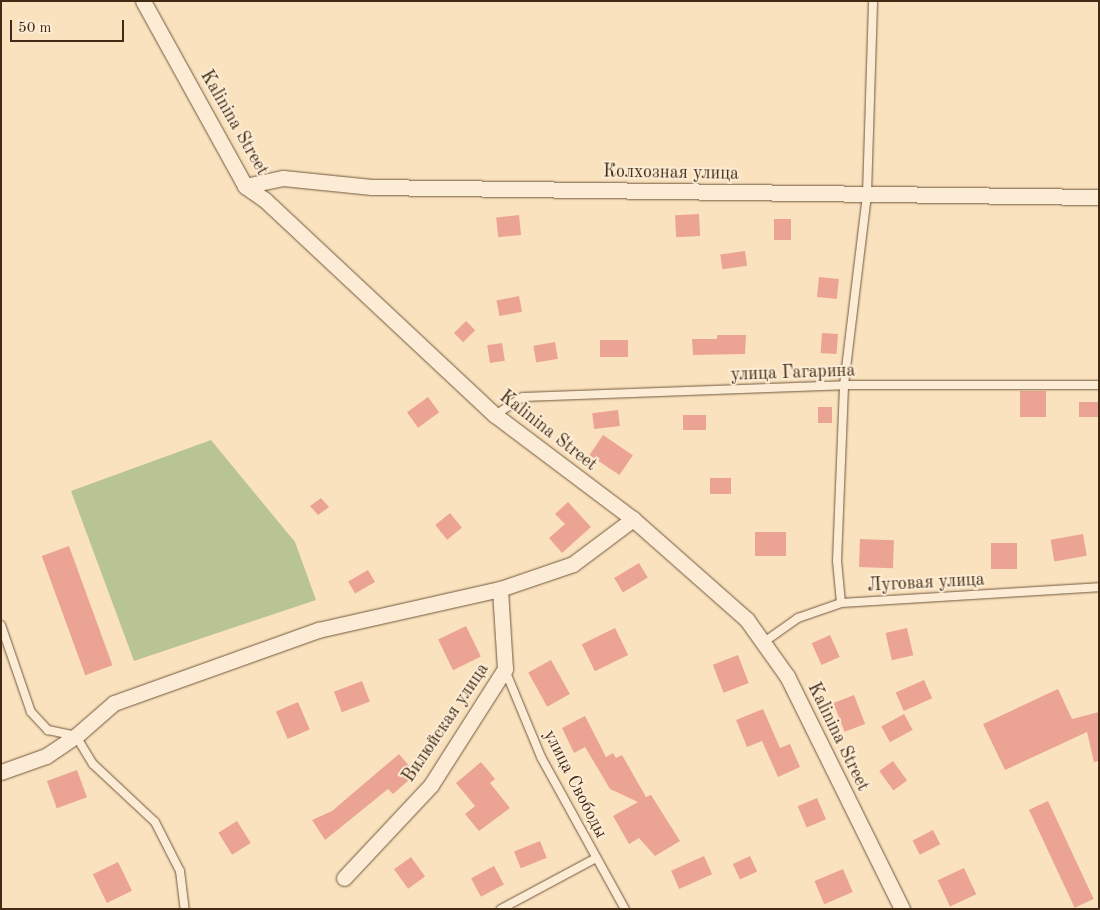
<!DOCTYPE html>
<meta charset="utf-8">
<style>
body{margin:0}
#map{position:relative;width:1100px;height:910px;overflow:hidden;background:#fbe2be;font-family:"Old Standard TT",serif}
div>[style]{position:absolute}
.green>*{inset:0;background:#b9c495}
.building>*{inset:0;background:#eba493;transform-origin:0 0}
.roads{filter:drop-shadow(0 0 1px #70583e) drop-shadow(0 0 1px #70583e)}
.lane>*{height:8px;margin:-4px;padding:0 4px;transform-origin:4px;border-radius:4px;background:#fcecd5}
.street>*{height:15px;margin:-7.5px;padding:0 7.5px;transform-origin:7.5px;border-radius:7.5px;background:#fcecd5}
span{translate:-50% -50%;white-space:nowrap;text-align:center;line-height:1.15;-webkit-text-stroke:4px #fcecd5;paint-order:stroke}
.street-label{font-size:18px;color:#422a14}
.frame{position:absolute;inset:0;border:2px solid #422a14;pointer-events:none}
.scale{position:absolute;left:10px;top:20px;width:114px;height:22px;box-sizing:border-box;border:2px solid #422a14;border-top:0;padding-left:6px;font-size:15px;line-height:18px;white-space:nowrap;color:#422a14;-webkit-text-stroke:4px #fcecd5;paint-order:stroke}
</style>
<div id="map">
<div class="green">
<i style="clip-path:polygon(211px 440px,295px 542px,316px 600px,134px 661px,71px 491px)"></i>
</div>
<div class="building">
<i style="left:699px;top:214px;width:22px;height:24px;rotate:87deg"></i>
<i style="left:519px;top:215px;width:20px;height:23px;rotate:84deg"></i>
<i style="left:774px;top:219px;width:17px;height:21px"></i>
<i style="left:745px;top:251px;width:15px;height:25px;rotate:82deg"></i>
<i style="left:819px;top:277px;width:20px;height:20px;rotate:6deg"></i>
<i style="left:519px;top:296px;width:16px;height:23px;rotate:79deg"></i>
<i style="left:466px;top:321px;width:13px;height:17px;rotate:45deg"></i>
<i style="left:822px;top:333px;width:16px;height:20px;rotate:4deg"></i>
<i style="clip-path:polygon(717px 335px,746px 335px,745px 354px,693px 355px,692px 339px,717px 339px)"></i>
<i style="left:628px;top:340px;width:17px;height:28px;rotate:90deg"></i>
<i style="left:555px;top:342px;width:17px;height:22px;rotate:80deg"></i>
<i style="left:502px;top:343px;width:18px;height:15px;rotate:81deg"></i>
<i style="left:1020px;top:391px;width:26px;height:26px"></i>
<i style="left:428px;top:397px;width:19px;height:26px;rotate:54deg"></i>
<i style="left:1099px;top:402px;width:15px;height:20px;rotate:90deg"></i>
<i style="left:818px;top:407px;width:14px;height:16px"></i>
<i style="left:618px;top:410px;width:16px;height:26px;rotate:83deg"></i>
<i style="left:683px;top:415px;width:23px;height:15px"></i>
<i style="left:603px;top:435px;width:36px;height:24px;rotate:34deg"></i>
<i style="left:710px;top:478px;width:21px;height:16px"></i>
<i style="clip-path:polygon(321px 498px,329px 507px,318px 515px,310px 506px)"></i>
<i style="clip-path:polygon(568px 502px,591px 527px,562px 553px,549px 538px,565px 524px,555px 514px)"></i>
<i style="left:450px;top:513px;width:19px;height:19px;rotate:51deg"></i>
<i style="left:755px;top:532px;width:31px;height:24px"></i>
<i style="left:1083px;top:534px;width:22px;height:33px;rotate:80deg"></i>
<i style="left:860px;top:539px;width:34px;height:28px;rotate:2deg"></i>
<i style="left:1017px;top:543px;width:26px;height:26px;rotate:90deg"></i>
<i style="left:69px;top:546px;width:127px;height:29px;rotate:70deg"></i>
<i style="left:639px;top:563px;width:17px;height:29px;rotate:59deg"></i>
<i style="left:368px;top:570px;width:14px;height:23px;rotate:60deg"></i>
<i style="left:466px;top:626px;width:34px;height:31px;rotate:64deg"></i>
<i style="left:615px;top:628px;width:30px;height:37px;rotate:64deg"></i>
<i style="left:907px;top:628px;width:28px;height:22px;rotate:77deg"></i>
<i style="left:830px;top:635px;width:24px;height:20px;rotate:66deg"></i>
<i style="left:738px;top:655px;width:30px;height:27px;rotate:69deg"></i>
<i style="left:551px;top:660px;width:39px;height:26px;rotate:61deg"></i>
<i style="left:924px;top:680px;width:20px;height:31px;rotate:66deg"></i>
<i style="left:362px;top:681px;width:22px;height:30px;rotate:69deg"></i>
<i style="clip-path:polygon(1058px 689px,1072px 719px,1099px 712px,1099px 761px,1094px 762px,1087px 732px,1005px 770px,983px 724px)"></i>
<i style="left:854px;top:695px;width:31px;height:22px;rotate:69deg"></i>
<i style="left:298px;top:702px;width:30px;height:24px;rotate:67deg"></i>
<i style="clip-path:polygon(763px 709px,780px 748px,790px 744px,800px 767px,778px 777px,762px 741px,747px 747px,736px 720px)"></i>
<i style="left:904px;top:714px;width:18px;height:26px;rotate:61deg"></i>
<i style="clip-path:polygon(585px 716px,606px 757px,613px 753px,616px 758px,622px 755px,646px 797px,651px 795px,680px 841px,655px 856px,639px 838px,629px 844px,613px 816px,638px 802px,610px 789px,585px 747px,574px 753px,562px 728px)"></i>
<i style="clip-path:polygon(399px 754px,416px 774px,393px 794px,388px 789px,325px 840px,312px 820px,332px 811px)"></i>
<i style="left:893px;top:761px;width:24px;height:17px;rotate:54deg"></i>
<i style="clip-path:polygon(481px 762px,495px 779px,490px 783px,510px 808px,479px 831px,465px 814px,475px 806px,456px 783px)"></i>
<i style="left:77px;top:770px;width:29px;height:32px;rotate:70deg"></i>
<i style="left:817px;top:798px;width:23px;height:21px;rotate:67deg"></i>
<i style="left:1048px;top:801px;width:108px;height:21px;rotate:65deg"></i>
<i style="left:237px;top:821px;width:26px;height:22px;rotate:58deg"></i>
<i style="left:933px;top:830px;width:16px;height:23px;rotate:63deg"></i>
<i style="left:540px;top:841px;width:18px;height:28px;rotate:68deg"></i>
<i style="left:704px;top:856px;width:20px;height:36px;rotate:66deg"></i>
<i style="left:750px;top:856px;width:17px;height:19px;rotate:65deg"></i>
<i style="left:411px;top:857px;width:24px;height:21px;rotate:54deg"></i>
<i style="left:118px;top:862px;width:32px;height:28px;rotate:64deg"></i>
<i style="left:494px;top:866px;width:21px;height:26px;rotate:62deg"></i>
<i style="left:964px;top:868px;width:29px;height:29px;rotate:65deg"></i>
<i style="left:843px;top:869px;width:25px;height:31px;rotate:67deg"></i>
</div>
<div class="roads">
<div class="lane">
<i style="left:495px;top:415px;width:33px;rotate:-33deg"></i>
<i style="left:523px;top:397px;width:321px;rotate:-2.1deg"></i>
<i style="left:844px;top:385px;width:255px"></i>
<i style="left:841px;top:603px;width:42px;rotate:-95.4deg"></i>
<i style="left:837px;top:561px;width:176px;rotate:-87.7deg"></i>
<i style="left:844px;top:385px;width:192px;rotate:-83.1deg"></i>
<i style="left:867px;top:194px;width:193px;rotate:-88.2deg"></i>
<i style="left:1px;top:625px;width:92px;rotate:71deg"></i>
<i style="left:31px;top:712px;width:25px;rotate:47deg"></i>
<i style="left:48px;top:730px;width:29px;rotate:12deg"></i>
<i style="left:76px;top:736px;width:33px;rotate:59deg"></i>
<i style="left:93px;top:764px;width:85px;rotate:43.1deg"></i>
<i style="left:155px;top:822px;width:55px;rotate:63deg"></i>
<i style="left:180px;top:871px;width:38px;rotate:83deg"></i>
<i style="left:764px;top:642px;width:42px;rotate:-35.2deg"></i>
<i style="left:798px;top:618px;width:46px;rotate:-19.2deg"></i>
<i style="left:841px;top:603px;width:258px;rotate:-3.5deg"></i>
<i style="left:505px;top:670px;width:94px;rotate:67.5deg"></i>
<i style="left:541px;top:757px;width:174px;rotate:61.1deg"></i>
<i style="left:501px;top:909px;width:108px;rotate:-28.2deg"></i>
</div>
<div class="street">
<i style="left:143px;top:1px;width:211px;rotate:61.1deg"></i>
<i style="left:245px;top:186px;width:24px;rotate:35deg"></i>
<i style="left:265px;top:200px;width:315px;rotate:43.1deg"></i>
<i style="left:495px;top:415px;width:173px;rotate:37deg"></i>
<i style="left:633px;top:519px;width:152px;rotate:41.5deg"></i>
<i style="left:747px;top:620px;width:69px;rotate:54.5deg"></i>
<i style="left:787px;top:676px;width:260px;rotate:63.7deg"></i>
<i style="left:245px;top:186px;width:39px;rotate:-12deg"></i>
<i style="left:283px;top:178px;width:89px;rotate:5.8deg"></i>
<i style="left:372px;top:187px;width:727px;rotate:0.79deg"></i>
<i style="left:1px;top:772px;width:48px;rotate:-19.6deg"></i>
<i style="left:46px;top:756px;width:36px;rotate:-34deg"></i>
<i style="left:76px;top:736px;width:50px;rotate:-41deg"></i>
<i style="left:114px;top:703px;width:217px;rotate:-19.7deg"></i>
<i style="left:318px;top:630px;width:187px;rotate:-12.7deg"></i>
<i style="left:500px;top:589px;width:77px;rotate:-18.9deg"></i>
<i style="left:573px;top:564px;width:75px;rotate:-36.9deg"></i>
<i style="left:344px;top:878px;width:127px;rotate:-46.9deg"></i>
<i style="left:431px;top:785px;width:138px;rotate:-57.5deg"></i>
<i style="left:505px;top:669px;width:80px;rotate:-93.6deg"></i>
</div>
</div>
<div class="street-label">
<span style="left:234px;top:123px;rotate:60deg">Kalinina Street</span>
<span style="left:671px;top:173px;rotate:1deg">Колхозная улица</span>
<span style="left:793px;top:373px;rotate:-2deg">улица Гагарина</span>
<span style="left:548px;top:431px;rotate:38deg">Kalinina Street</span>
<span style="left:926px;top:583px;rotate:-3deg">Луговая улица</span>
<span style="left:446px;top:723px;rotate:-56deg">Вилюйская улица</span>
<span style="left:838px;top:737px;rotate:64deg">Kalinina Street</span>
<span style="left:575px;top:784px;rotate:63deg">улица Свободы</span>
</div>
<div class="frame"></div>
<div class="scale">50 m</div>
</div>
